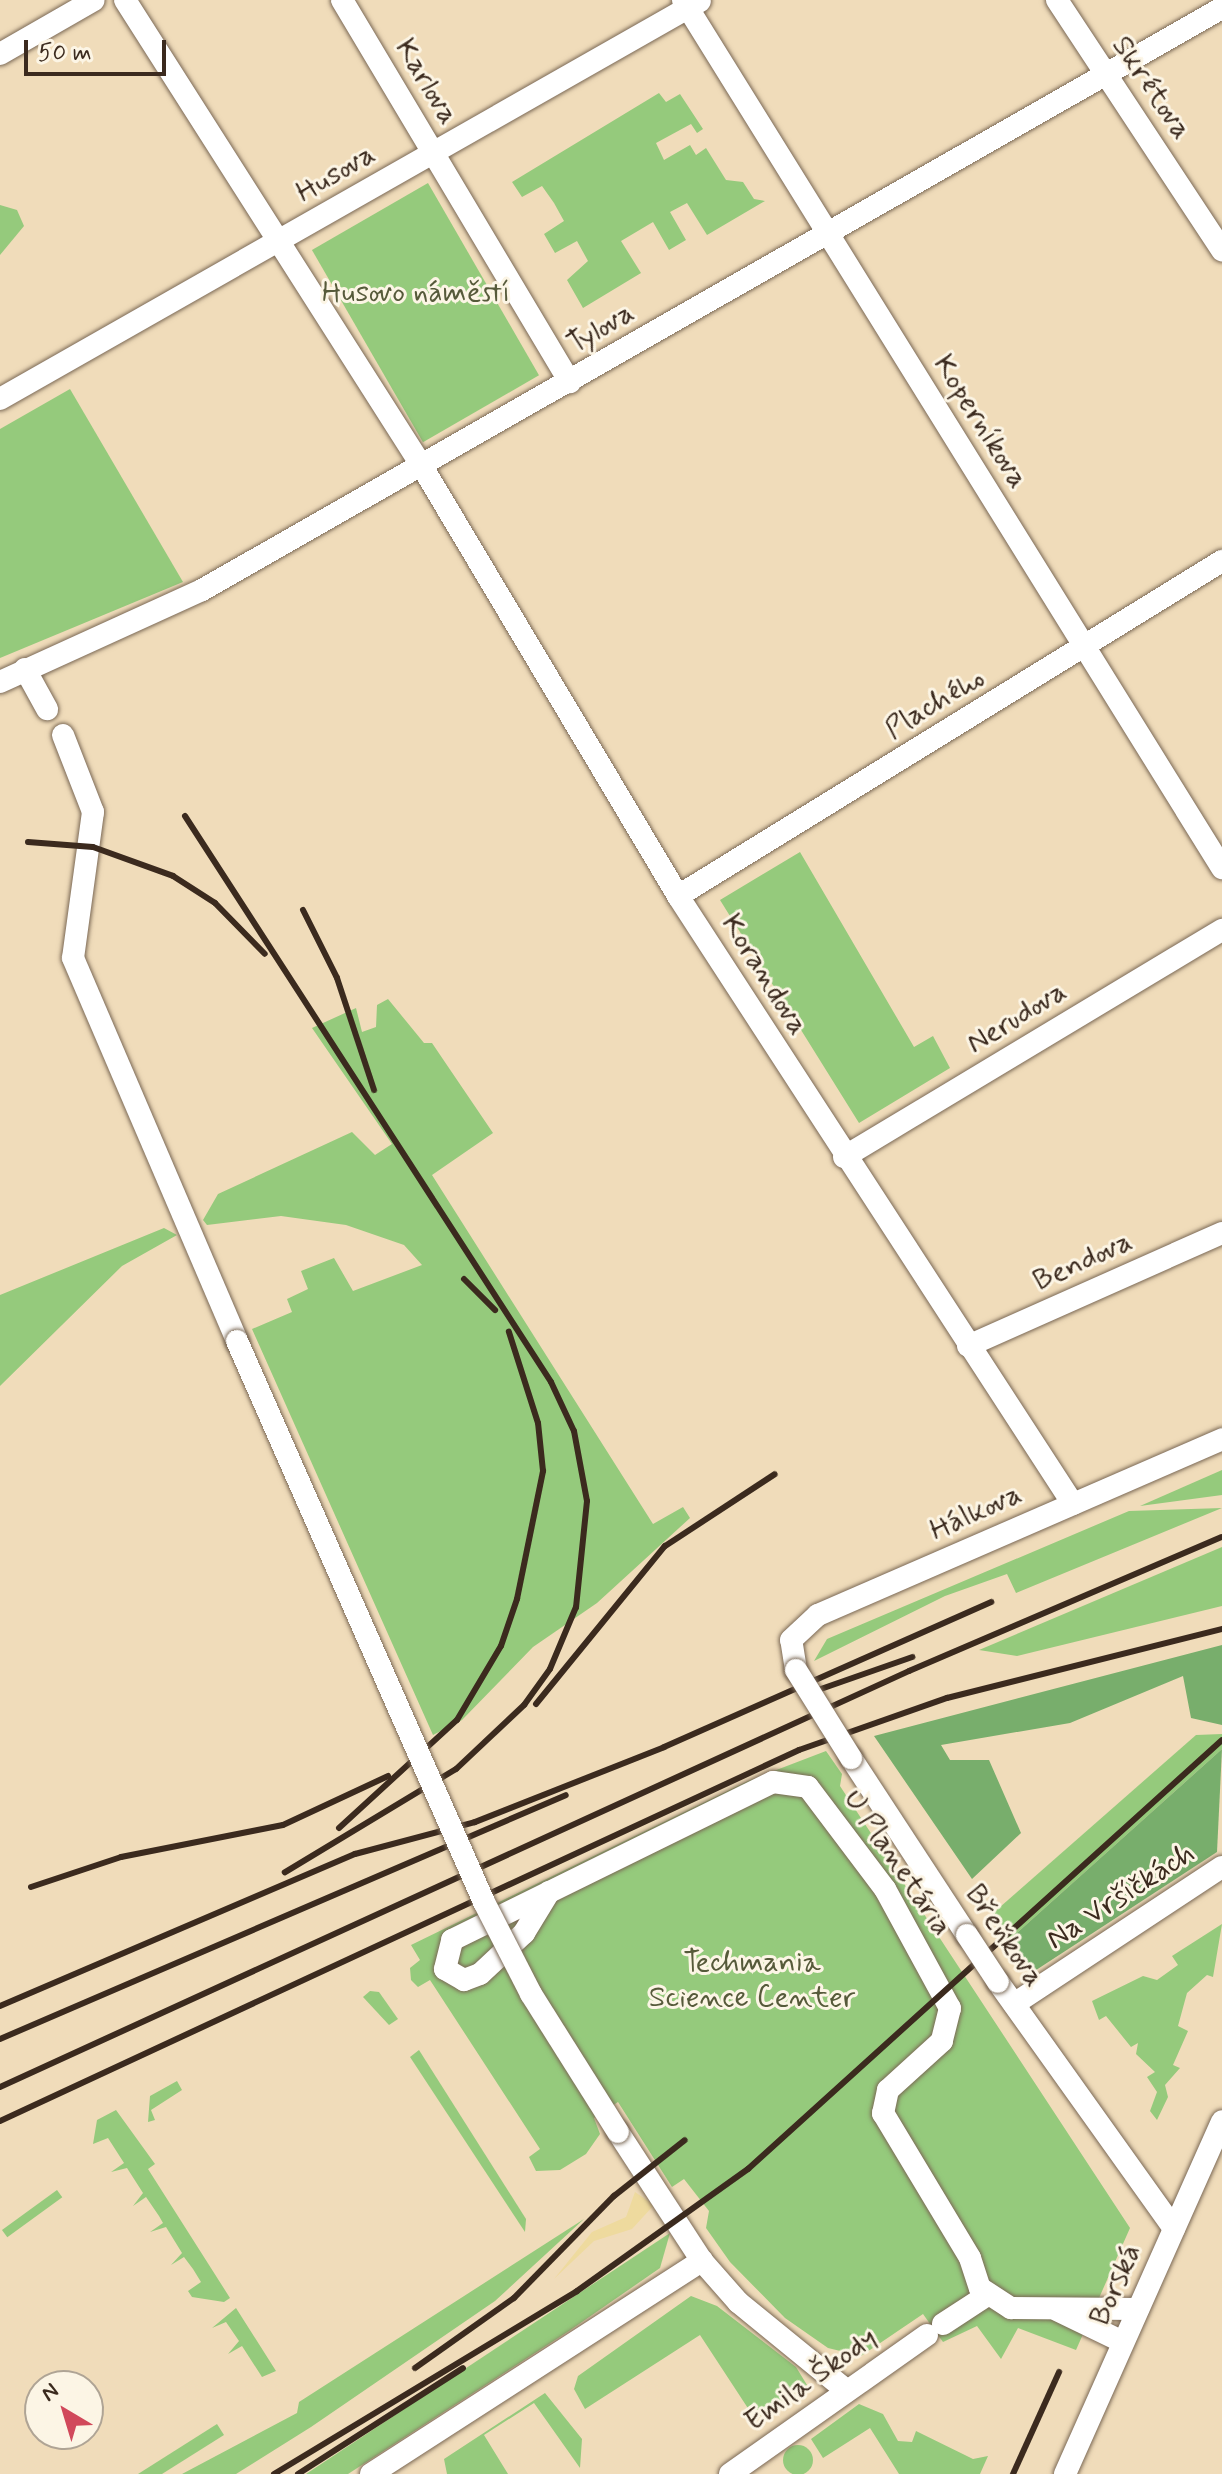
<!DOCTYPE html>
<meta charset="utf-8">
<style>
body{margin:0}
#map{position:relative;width:1222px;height:2474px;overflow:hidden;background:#f0dcba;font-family:Mynerve,sans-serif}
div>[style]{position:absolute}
.green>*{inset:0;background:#95ca7c;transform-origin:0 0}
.round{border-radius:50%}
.forest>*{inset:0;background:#78ae6c}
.sand>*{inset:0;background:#eeda9e}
.roads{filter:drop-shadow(0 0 2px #7a6855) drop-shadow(0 0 2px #7a6855)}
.minor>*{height:22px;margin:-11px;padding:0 11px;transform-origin:11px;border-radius:11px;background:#fff}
.rail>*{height:6px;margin:-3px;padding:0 3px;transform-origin:3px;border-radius:3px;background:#3b2a1e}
.bridges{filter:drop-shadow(0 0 2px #7a6855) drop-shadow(0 0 2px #7a6855)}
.minor-bridge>*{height:22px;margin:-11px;padding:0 11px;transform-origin:11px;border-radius:11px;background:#fff}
span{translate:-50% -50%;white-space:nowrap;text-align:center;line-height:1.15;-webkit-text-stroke:6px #fcf5e5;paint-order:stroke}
.street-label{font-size:30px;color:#3b2a1e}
.park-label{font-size:30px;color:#565a3a}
.north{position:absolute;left:24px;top:2370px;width:80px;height:80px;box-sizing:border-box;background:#fcf5e5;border:2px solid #afa495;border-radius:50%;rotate:322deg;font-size:22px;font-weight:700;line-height:32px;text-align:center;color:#3b2a1e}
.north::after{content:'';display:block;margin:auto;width:28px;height:36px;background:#d1495b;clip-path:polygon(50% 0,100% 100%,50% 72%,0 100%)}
.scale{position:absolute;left:24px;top:40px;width:142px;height:36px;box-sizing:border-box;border:4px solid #3b2a1e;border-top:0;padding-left:10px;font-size:24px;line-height:28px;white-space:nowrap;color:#3b2a1e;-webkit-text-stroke:6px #fcf5e5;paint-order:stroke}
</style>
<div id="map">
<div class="green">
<i style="clip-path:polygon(659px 93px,666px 102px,680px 94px,703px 129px,697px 133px,691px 124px,656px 143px,664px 160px,690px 145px,696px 155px,706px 148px,726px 180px,743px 182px,754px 199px,765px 201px,707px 235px,687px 203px,670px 212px,686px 240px,669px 250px,653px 222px,621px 241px,641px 273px,583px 308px,567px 280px,588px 261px,577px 241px,555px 253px,544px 234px,564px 221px,554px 203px,542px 186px,522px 197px,512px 182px)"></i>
<i style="left:428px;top:183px;width:222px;height:134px;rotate:60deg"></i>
<i style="clip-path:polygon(0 205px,17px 210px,24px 226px,0 255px)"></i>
<i style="clip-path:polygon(70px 389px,183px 582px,0 658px,0 429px)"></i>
<i style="clip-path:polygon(800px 852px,914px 1047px,933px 1036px,950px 1068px,859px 1123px,720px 900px)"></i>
<i style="clip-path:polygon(388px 999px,424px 1043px,432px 1043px,493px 1133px,432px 1175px,653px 1524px,683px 1507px,690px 1518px,597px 1603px,533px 1647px,462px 1720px,433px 1735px,252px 1329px,292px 1312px,287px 1299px,308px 1289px,301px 1271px,334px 1258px,353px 1291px,422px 1265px,404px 1245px,346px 1225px,281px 1216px,207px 1225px,203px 1220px,218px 1194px,352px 1132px,375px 1155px,392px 1144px,312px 1028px,356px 1008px,362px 1032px,376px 1027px,377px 1005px)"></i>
<i style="clip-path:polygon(164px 1228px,177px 1235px,122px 1266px,0 1386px,0 1295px)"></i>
<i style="clip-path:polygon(1222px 1470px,1222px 1495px,1140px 1506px)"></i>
<i style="clip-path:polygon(1222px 1508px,1016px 1593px,1007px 1574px,945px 1596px,814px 1661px,827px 1639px,1129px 1511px)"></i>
<i style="clip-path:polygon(1222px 1547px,1222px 1606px,1017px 1656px,979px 1650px)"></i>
<i style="clip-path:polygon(1222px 1734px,1222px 1749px,1009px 1940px,992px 1914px,1196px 1735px)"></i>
<i style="clip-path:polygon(826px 1751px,842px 1774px,840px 1786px,1130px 2228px,1076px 2350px,1018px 2328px,1001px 2359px,977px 2326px,943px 2342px,923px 2314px,861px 2356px,828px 2348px,785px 2318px,730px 2262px,706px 2228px,709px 2211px,684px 2179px,672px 2187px,618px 2102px,594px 2118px,600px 2134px,586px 2154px,560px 2170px,536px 2171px,529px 2157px,540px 2149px,430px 1980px,418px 1987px,411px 1980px,410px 1968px,420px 1960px,411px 1945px,748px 1781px)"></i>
<i style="clip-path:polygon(1222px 1924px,1213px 1977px,1207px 1975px,1187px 1993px,1178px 2026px,1188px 2031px,1173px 2065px,1180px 2068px,1165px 2085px,1168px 2097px,1157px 2120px,1150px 2111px,1157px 2092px,1147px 2077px,1155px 2072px,1136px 2054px,1138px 2043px,1131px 2047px,1106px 2016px,1099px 2020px,1092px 2001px,1143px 1976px,1157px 1980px,1178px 1965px,1172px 1956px)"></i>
<i style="clip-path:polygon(370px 1991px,379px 1992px,398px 2019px,389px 2025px,363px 1997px)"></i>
<i style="clip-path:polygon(419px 2050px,526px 2219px,525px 2232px,410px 2057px)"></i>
<i style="clip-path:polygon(177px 2081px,182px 2090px,151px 2110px,155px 2120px,148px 2122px,150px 2096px)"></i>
<i style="clip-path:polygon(116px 2110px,155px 2164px,148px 2169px,230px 2298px,224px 2302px,192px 2297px,188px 2291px,201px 2282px,193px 2269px,184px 2257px,171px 2265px,182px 2253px,166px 2227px,150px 2232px,163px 2223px,159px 2216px,146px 2197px,133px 2206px,143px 2193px,127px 2168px,111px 2172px,124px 2163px,108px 2138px,93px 2144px,97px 2120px)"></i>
<i style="left:57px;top:2190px;width:9px;height:68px;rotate:54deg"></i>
<i style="clip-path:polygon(584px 2219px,495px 2301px,311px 2427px,236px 2474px,182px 2474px,297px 2413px,299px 2402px)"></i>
<i style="clip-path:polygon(670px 2233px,660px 2268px,569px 2331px,348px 2474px,306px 2474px)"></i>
<i style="clip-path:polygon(691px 2296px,717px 2306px,796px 2367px,807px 2385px,755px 2419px,700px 2335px,585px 2409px,574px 2389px,578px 2376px)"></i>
<i style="clip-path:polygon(236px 2308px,276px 2371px,262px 2377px,242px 2346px,228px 2354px,239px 2341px,226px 2322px,212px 2328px)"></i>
<i style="clip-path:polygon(545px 2393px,582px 2439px,580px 2468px,534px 2403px,484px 2435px,508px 2474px,447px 2474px,444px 2459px)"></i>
<i style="clip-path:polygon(859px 2404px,883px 2414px,898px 2441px,912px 2442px,916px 2431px,973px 2459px,988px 2456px,980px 2474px,899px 2474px,870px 2428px,823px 2458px,811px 2439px)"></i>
<i style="clip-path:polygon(217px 2424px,224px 2435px,162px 2474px,138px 2474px)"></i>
<i class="round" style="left:783px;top:2445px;width:30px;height:30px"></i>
</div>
<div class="forest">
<i style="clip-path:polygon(1222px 1645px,1222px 1725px,1191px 1718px,1183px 1676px,1070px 1723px,941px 1745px,950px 1760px,989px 1760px,1021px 1833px,972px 1879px,874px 1736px)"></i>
<i style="clip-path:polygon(1222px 1749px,1217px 1852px,1030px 1974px,1009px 1940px)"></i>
</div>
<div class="sand">
<i style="clip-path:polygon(635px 2192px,654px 2205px,632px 2229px,594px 2241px,554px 2279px,592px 2232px,626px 2217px)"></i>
</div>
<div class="roads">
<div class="minor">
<i style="left:125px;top:0;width:555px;rotate:57.51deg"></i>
<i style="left:423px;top:468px;width:498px;rotate:59.2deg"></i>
<i style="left:678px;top:896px;width:725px;rotate:56.99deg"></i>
<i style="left:342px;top:0;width:445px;rotate:59.2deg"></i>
<i style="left:683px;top:0;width:1022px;rotate:58.16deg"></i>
<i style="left:1057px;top:0;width:300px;rotate:56.6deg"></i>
<i style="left:0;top:54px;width:108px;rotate:-29.9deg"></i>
<i style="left:0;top:399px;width:805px;rotate:-29.62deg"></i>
<i style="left:25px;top:669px;width:46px;rotate:61.2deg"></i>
<i style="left:0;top:682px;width:222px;rotate:-24.5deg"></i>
<i style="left:202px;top:590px;width:1174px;rotate:-29.71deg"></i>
<i style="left:63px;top:735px;width:83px;rotate:68.7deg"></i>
<i style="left:93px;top:812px;width:147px;rotate:97.8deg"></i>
<i style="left:73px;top:958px;width:417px;rotate:66.8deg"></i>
<i style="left:678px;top:896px;width:639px;rotate:-31.63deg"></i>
<i style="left:844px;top:1157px;width:441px;rotate:-31deg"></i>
<i style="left:968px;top:1346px;width:278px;rotate:-24deg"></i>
<i style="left:796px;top:1670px;width:30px;rotate:-99deg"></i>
<i style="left:791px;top:1640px;width:37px;rotate:-43deg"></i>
<i style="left:818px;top:1615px;width:441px;rotate:-23.5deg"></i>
<i style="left:851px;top:1758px;width:212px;rotate:56.8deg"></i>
<i style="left:549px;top:1892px;width:48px;rotate:121.4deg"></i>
<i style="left:524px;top:1933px;width:60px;rotate:137deg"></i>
<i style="left:480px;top:1974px;width:17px;rotate:159deg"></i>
<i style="left:464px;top:1980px;width:22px;rotate:-150deg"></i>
<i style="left:445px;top:1969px;width:30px;rotate:-76deg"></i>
<i style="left:452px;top:1940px;width:358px;rotate:-26.2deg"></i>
<i style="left:773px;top:1782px;width:35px;rotate:8deg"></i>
<i style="left:808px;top:1787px;width:128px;rotate:53deg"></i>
<i style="left:885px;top:1889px;width:136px;rotate:61.4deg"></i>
<i style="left:950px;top:2008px;width:34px;rotate:104deg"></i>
<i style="left:942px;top:2041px;width:73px;rotate:137.8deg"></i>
<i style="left:888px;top:2090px;width:24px;rotate:102deg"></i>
<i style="left:883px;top:2113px;width:169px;rotate:59deg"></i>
<i style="left:970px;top:2258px;width:32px;rotate:72deg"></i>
<i style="left:980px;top:2288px;width:37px;rotate:33deg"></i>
<i style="left:1011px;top:2308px;width:127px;rotate:0.5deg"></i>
<i style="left:998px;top:1982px;width:303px;rotate:54.5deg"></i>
<i style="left:1014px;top:2004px;width:249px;rotate:-33.4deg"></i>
<i style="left:702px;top:2261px;width:55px;rotate:48.7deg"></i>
<i style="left:738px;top:2302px;width:139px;rotate:39.2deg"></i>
<i style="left:1057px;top:2310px;width:73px;rotate:25.9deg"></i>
<i style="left:943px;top:2324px;width:51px;rotate:-33.1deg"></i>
<i style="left:371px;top:2474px;width:394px;rotate:-32.8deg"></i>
<i style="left:702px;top:2261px;width:154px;rotate:-123.1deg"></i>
<i style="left:730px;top:2474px;width:241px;rotate:-35.2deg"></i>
<i style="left:1065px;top:2474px;width:386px;rotate:-66deg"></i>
</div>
</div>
<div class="rail">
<i style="left:185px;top:816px;width:674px;rotate:57.11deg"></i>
<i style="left:551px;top:1382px;width:54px;rotate:64.9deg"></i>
<i style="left:574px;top:1431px;width:71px;rotate:79.5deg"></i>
<i style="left:587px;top:1501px;width:107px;rotate:95.9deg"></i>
<i style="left:576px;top:1607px;width:67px;rotate:112.8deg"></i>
<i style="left:550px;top:1669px;width:44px;rotate:125.8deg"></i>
<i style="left:524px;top:1705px;width:93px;rotate:136.7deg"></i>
<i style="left:456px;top:1769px;width:200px;rotate:148.9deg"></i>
<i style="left:28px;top:842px;width:65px;rotate:4.4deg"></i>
<i style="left:93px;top:847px;width:85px;rotate:19.9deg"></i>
<i style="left:173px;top:876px;width:50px;rotate:32.7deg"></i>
<i style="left:215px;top:903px;width:71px;rotate:45.6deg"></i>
<i style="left:303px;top:910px;width:76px;rotate:63.4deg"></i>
<i style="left:337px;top:978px;width:118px;rotate:71.7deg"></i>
<i style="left:464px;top:1279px;width:44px;rotate:45deg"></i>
<i style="left:818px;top:1690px;width:100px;rotate:-19.3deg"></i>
<i style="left:536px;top:1704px;width:204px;rotate:-50.8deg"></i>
<i style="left:665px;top:1546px;width:131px;rotate:-33.2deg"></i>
<i style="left:339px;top:1828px;width:160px;rotate:-42.5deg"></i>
<i style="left:457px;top:1720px;width:86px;rotate:-59.3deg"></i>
<i style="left:501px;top:1646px;width:50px;rotate:-71.2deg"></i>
<i style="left:517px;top:1599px;width:131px;rotate:-78.5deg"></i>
<i style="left:543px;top:1471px;width:48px;rotate:-95.9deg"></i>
<i style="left:538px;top:1423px;width:96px;rotate:-107.7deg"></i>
<i style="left:31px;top:1887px;width:95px;rotate:-18.4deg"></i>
<i style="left:121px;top:1857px;width:165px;rotate:-11.2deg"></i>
<i style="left:283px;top:1825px;width:116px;rotate:-25deg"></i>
<i style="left:0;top:2006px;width:386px;rotate:-23.2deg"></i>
<i style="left:355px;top:1854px;width:124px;rotate:-14.9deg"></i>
<i style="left:475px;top:1822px;width:203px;rotate:-21.6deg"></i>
<i style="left:664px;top:1747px;width:358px;rotate:-23.9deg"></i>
<i style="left:0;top:2039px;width:616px;rotate:-23.32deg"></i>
<i style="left:0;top:2087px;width:1000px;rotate:-24.59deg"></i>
<i style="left:909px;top:1671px;width:340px;rotate:-23.2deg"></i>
<i style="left:0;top:2121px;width:881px;rotate:-24.91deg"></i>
<i style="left:799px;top:1750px;width:157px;rotate:-19.4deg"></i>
<i style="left:947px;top:1698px;width:284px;rotate:-14.1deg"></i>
<i style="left:415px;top:2368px;width:121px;rotate:-35.3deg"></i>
<i style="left:514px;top:2298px;width:143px;rotate:-45.6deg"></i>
<i style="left:614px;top:2196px;width:90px;rotate:-38.3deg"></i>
<i style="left:274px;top:2474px;width:354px;rotate:-31.1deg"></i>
<i style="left:577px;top:2291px;width:210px;rotate:-35.5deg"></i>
<i style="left:748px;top:2169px;width:639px;rotate:-42.15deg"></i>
<i style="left:298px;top:2474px;width:196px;rotate:-32.7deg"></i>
<i style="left:1013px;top:2474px;width:112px;rotate:-65.7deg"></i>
</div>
<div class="bridges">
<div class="minor-bridge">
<i style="left:237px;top:1341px;width:613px;rotate:66.24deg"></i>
<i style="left:484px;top:1902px;width:103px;rotate:62.9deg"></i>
<i style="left:531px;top:1994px;width:163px;rotate:57.8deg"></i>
<i style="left:796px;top:1670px;width:104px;rotate:58deg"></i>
<i style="left:967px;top:1935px;width:56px;rotate:56.6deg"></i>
</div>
</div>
<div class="street-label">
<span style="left:426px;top:82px;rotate:59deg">Karlova</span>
<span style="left:1151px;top:88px;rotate:56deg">Skrétova</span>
<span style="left:336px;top:174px;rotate:-30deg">Husova</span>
<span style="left:601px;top:329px;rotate:-30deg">Tylova</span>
<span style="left:980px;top:422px;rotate:58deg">Koperníkova</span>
<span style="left:935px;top:704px;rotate:-31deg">Plachého</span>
<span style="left:764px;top:975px;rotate:58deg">Korandova</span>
<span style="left:1017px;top:1018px;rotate:-31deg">Nerudova</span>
<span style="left:1083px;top:1262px;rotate:-24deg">Bendova</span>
<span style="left:976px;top:1513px;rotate:-24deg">Hálkova</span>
<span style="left:897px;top:1863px;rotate:56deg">U Planetária</span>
<span style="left:1121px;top:1897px;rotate:-33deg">Na Vršíčkách</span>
<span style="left:1004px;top:1936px;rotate:56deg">Břeňkova</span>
<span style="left:1116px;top:2285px;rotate:-66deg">Borská</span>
<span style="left:811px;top:2380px;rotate:-36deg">Emila Škody</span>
</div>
<div class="park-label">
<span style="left:416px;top:293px">Husovo náměstí</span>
<span style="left:752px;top:1980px">Techmania<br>Science Center</span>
</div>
<div class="north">N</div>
<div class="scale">50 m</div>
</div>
